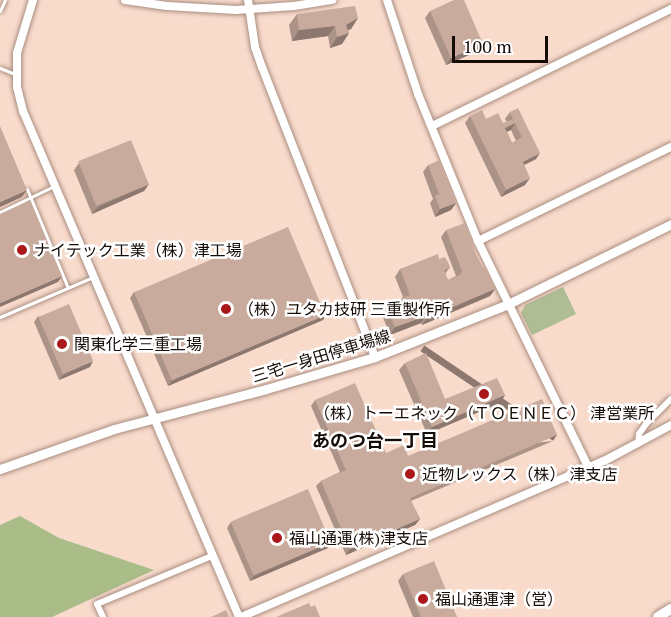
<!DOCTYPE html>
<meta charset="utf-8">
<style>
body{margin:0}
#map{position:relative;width:671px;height:617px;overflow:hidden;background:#f9dbcc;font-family:"PT Serif","Noto Sans JP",serif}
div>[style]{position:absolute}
.green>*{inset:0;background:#afbd94}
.forest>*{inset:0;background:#aabc88}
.roads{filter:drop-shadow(0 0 2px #a98e80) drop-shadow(0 0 2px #a98e80)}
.service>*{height:3px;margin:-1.5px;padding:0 1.5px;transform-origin:1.5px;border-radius:1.5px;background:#fff}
.minor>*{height:6px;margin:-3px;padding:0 3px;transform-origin:3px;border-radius:3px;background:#fff}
.tertiary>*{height:8px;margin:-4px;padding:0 4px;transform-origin:4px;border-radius:4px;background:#fff}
.secondary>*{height:9px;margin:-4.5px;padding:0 4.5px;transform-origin:4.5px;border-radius:4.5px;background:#fff}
.trunk>*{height:10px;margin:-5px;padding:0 5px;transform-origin:5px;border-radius:5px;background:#fff}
.wall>*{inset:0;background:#ac9387}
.shaded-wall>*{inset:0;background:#8c786e;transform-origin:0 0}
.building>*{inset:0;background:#c8ab9d;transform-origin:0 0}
.dots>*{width:16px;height:16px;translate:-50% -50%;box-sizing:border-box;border:3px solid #fff;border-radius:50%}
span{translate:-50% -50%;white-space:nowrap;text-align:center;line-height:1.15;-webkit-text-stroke:5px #fff;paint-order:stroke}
.poi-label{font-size:16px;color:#150b07}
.left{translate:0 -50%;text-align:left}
.street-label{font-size:16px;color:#150b07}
.neighbourhood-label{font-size:18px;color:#150b07;font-weight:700}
.scale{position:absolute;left:452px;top:36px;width:96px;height:27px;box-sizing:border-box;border:3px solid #150b07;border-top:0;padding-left:8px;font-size:18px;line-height:21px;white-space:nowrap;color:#150b07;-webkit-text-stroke:4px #fff;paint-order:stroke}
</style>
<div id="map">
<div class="green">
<i style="clip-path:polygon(563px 287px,576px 314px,532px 335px,521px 313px,525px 305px)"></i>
</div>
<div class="forest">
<i style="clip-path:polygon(20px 516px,59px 538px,154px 570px,52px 617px,0 617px,0 525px)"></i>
</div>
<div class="roads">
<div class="service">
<i style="left:0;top:11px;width:12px;rotate:-66deg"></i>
<i style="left:0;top:68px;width:16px;rotate:22deg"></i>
<i style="left:27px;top:189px;width:107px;rotate:67.5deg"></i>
<i style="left:0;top:212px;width:60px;rotate:-25.7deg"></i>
<i style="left:0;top:317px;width:101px;rotate:-23.3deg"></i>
</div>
<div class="minor">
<i style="left:638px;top:444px;width:10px;rotate:-84deg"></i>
<i style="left:639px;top:434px;width:12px;rotate:-55deg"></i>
<i style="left:646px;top:424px;width:35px;rotate:-45deg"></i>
<i style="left:103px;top:617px;width:14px;rotate:-115deg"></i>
<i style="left:97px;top:604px;width:125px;rotate:-22.7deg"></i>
</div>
<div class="tertiary">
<i style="left:33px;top:0;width:55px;rotate:106.8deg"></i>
<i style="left:17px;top:53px;width:34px;rotate:90deg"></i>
<i style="left:17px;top:87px;width:25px;rotate:76deg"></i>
<i style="left:23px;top:111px;width:550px;rotate:66.88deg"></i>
<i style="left:125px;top:0;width:42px;rotate:8.1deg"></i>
<i style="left:167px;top:6px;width:69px;rotate:3.3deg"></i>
<i style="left:236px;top:10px;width:58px;rotate:-3.9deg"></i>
<i style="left:294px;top:6px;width:39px;rotate:-9deg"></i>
<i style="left:248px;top:0;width:48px;rotate:81.5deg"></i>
<i style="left:255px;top:47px;width:21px;rotate:71deg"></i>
<i style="left:262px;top:67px;width:311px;rotate:68.7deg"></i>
<i style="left:387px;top:0;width:99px;rotate:71.7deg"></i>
<i style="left:418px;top:94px;width:159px;rotate:67.8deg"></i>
<i style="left:478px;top:241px;width:215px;rotate:-26deg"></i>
<i style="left:432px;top:126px;width:266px;rotate:-26.1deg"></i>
<i style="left:478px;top:241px;width:251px;rotate:64deg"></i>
<i style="left:241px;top:617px;width:395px;rotate:-23.3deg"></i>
<i style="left:604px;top:461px;width:76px;rotate:-28.2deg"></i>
</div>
<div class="secondary">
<i style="left:0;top:469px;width:121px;rotate:-19.3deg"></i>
<i style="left:114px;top:429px;width:157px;rotate:-14.7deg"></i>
<i style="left:266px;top:389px;width:114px;rotate:-16.4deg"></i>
<i style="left:375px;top:357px;width:143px;rotate:-21.7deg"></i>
<i style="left:508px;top:304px;width:182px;rotate:-26.1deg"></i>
</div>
<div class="trunk">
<i style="left:658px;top:617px;width:15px;rotate:-32deg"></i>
</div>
</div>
<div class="wall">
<i style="clip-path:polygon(430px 11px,483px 44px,478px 51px,446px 65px,425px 18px)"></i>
<i style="clip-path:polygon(297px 14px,358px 18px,351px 29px,348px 30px,349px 33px,342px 44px,330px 48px,328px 36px,292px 41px,289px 25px)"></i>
<i style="clip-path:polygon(evenodd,510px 112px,536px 159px,524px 165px,525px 185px,501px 197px,465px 123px,470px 116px,503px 123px,507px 122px,505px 119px,510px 112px,511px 130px,516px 141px,512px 143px,507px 132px,511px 130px)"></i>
<i style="clip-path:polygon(79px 163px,149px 184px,144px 191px,92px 214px,74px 170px)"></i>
<i style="clip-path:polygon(428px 165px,456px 203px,451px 210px,435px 217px,430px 203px,433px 199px,423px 172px)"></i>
<i style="clip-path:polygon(446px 230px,477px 257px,495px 289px,490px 296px,422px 325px,421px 323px,390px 335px,382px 315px,387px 308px,397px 304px,403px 297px,395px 277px,400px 269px,439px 259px,450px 267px,445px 274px,448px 280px,456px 276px,441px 237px)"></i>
<i style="clip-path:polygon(134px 292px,326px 315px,323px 320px,168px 386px,130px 298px)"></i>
<i style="clip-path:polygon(38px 316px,90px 367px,59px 380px,34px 322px)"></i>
<i style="clip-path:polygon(405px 363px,445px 399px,505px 395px,500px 403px,427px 434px,399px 370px)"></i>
<i style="clip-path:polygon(315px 400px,386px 453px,408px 456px,553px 441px,411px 501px,420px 519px,415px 525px,346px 555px,316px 486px,321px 481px,340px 472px,311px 406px)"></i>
<i style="clip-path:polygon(231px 522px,331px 542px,328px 548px,250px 581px,227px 528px)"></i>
<i style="clip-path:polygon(403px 574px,457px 617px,413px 617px,398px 581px)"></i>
</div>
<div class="shaded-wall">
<i style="clip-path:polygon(358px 18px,351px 29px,338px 35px,346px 25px)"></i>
<i style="clip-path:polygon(335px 26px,328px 36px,292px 41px,299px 30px)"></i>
<i style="clip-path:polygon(349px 33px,342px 44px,330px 48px,337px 37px)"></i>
<i style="clip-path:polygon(483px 44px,478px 51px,446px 65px,451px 58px)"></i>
<i style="clip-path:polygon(515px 123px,511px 130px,500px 134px,505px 128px)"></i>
<i style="clip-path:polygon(540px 153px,536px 159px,518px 168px,523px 162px)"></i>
<i style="clip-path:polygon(530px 178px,525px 185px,501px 197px,506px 190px)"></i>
<i style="clip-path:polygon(149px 184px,144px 191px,92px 214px,98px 207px)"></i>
<i style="clip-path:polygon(27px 190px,22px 197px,0 207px,0 202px)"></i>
<i style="clip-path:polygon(456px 203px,451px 210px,435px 217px,440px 209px)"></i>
<i style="clip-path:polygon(62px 276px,58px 282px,0 307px,0 303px)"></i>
<i style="clip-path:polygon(495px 289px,490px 296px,422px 325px,427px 318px)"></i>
<i style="clip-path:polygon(326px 315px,323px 320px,168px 386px,172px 380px)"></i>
<i style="clip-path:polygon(426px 316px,421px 323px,390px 335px,395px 327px)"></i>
<i style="clip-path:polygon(93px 361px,90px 367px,59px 380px,63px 375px)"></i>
<i style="clip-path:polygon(505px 395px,500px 403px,427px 434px,432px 427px)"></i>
<i style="left:557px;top:435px;width:7px;height:160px;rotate:124deg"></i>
<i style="clip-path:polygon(420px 519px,415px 525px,346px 555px,350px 549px)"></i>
<i style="clip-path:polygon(331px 542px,328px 548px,250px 581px,254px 576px)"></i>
</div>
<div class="building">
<i style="clip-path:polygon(454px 0,464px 0,483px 44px,451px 58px,430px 11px)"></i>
<i style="clip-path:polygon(355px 6px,358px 18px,346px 25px,349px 33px,337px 37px,335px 26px,299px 30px,297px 14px)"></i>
<i style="clip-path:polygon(evenodd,518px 108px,540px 153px,523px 162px,530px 178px,506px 190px,470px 116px,482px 110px,486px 119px,498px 113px,503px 123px,513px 119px,510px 112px,518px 108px,515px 123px,522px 137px,512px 143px,505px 128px,515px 123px)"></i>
<i style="clip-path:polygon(0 126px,27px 190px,0 202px)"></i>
<i style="left:131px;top:140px;width:48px;height:57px;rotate:68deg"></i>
<i style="clip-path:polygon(440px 160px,456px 203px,440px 209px,435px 196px,439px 194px,428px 165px)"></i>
<i style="clip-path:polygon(30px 201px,62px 276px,0 303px,0 214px)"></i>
<i style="clip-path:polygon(465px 223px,477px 257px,483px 268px,486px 266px,495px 289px,427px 318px,426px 316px,395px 327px,387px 308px,404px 302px,402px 298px,410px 295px,400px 269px,438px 254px,439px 259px,445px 257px,448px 262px,450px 267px,444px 270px,448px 280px,460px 275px,462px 271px,446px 230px)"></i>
<i style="left:288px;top:227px;width:96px;height:167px;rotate:67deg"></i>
<i style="left:69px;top:304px;width:62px;height:33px;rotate:67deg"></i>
<i style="clip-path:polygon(426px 353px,445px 399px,497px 378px,505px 395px,432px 427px,405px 363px)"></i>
<i style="clip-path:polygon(355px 383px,386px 453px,404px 445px,408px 456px,542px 399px,557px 435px,410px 498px,420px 519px,350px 549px,321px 481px,346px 470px,315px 400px)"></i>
<i style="left:308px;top:489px;width:58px;height:84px;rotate:67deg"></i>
<i style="clip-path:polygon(434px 561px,457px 617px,421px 617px,403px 574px)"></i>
<i style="clip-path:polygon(309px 603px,311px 607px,315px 605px,320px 617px,276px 617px)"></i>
<i style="clip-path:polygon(226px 610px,229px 617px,211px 617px)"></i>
</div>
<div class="dots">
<i style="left:22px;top:250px;background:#aa171b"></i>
<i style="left:226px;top:309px;background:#aa171b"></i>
<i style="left:62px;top:344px;background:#aa171b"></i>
<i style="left:484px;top:394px;background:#aa171b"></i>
<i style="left:410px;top:474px;background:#aa171b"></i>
<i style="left:277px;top:538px;background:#aa171b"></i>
<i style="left:423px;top:599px;background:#aa171b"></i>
</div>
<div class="poi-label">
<span class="left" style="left:34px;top:250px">ナイテック工業（株）津工場</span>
<span class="left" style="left:238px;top:309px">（株）ユタカ技研 三重製作所</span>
<span class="left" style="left:74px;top:344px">関東化学三重工場</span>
<span style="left:484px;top:413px">（株）トーエネック（ＴＯＥＮＥＣ） 津営業所</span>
<span class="left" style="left:422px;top:474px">近物レックス（株） 津支店</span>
<span class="left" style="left:289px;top:538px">福山通運(株)津支店</span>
<span class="left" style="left:435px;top:599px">福山通運津（営）</span>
</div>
<div class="street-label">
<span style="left:321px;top:356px;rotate:-17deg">三宅一身田停車場線</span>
</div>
<div class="neighbourhood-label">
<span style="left:375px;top:440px">あのつ台一丁目</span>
</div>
<div class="scale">100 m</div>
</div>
